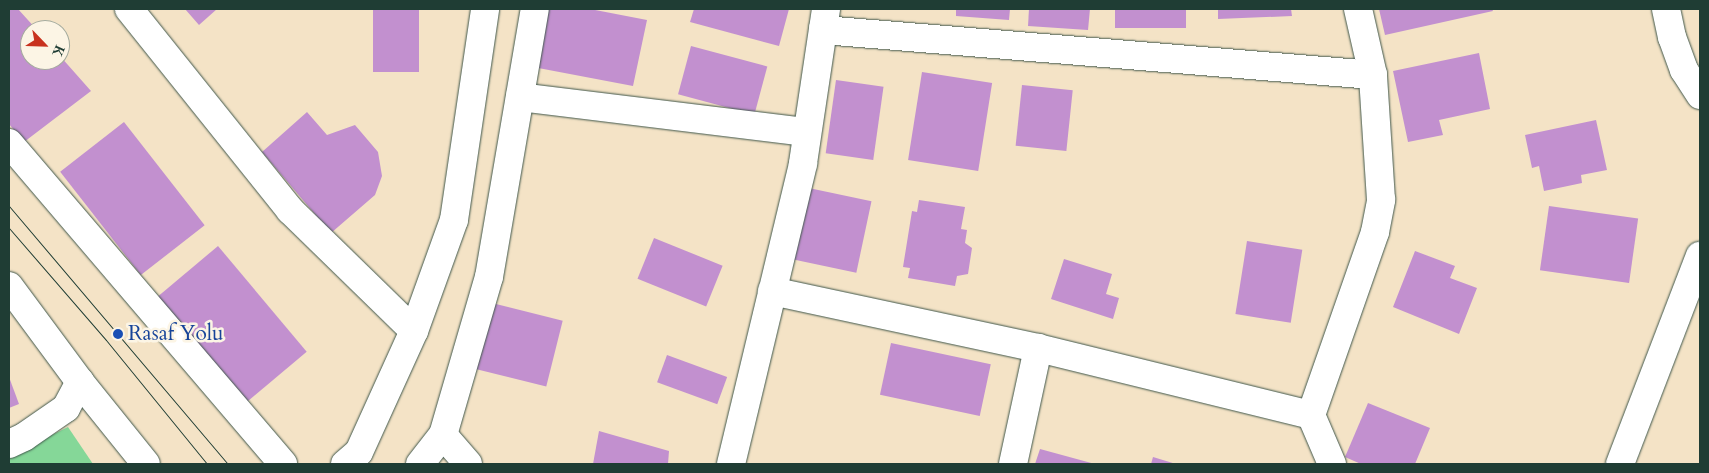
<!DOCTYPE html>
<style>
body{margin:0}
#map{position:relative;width:1709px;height:473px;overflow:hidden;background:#f4e3c6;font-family:Cardo,serif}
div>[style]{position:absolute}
.green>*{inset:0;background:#85d798}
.building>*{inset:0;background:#c290cf;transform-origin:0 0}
.roads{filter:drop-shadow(0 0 1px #3f564a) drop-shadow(0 0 1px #3f564a)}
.street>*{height:28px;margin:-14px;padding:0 14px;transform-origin:14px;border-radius:14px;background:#fff}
.primary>*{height:28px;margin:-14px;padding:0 14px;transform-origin:14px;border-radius:14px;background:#fff}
.tram>*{height:1px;margin:-0.5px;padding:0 0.5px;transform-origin:0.5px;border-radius:0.5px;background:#1f3d34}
.dots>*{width:14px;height:14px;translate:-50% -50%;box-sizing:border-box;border:2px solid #fcf5e5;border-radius:50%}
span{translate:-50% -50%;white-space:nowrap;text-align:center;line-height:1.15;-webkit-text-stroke:5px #fcf5e5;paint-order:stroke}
.transit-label{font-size:21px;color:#164399}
.left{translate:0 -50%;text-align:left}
.frame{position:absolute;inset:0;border:10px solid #1f3d34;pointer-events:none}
.north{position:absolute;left:20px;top:20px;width:50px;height:50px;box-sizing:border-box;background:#fcf5e5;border:1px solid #a4ab9e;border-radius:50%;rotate:114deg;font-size:14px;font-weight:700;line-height:20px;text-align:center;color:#1f3d34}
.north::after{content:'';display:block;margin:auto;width:18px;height:22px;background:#c8321e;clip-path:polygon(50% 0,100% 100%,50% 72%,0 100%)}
</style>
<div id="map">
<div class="green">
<i style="clip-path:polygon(68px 427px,93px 464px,9px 464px,9px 456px)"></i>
</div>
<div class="building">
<i style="clip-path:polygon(9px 9px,18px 9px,37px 30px,30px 30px,30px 60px,60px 60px,60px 56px,91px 91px,24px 142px,9px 124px)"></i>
<i style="clip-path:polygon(185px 9px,217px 9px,199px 25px)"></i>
<i style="left:373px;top:9px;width:46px;height:63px"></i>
<i style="clip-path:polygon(545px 9px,590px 9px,647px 20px,633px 86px,533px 67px)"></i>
<i style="clip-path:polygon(694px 9px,789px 9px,779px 46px,690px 22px)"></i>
<i style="clip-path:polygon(956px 9px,1010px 9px,1009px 20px,956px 16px)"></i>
<i style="clip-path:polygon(1029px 9px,1090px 9px,1088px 30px,1028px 26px)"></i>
<i style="left:1115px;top:9px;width:71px;height:19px"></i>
<i style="clip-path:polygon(1218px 9px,1291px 9px,1292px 16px,1218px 19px)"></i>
<i style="clip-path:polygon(1379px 9px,1492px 9px,1493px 11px,1385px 35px)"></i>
<i style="left:691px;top:46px;width:79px;height:50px;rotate:15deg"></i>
<i style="clip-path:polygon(1479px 53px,1490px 109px,1439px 120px,1443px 135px,1408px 142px,1393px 71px)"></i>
<i style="left:922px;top:72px;width:71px;height:89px;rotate:9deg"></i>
<i style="left:836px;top:80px;width:48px;height:74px;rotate:8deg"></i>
<i style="left:1022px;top:85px;width:51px;height:61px;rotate:6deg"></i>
<i style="clip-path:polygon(307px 112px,327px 135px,355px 125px,378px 152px,382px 176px,375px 195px,331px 233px,262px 152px)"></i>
<i style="clip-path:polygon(1596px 120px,1607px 170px,1581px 175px,1582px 183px,1544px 191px,1539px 166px,1532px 168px,1525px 135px)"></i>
<i style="left:124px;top:122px;width:131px;height:81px;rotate:52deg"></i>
<i style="left:804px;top:187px;width:69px;height:73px;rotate:12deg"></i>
<i style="clip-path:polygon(919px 200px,965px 207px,961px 229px,967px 230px,965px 243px,972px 248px,968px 274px,957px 276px,955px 286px,908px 278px,910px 268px,903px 267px,912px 211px,917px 212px)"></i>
<i style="left:1549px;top:206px;width:90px;height:65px;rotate:8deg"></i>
<i style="left:654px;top:238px;width:74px;height:44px;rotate:22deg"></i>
<i style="left:1247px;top:241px;width:56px;height:74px;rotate:9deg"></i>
<i style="left:218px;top:246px;width:138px;height:82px;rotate:50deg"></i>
<i style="clip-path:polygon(1415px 251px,1455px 266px,1450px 278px,1477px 288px,1459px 334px,1393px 307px)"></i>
<i style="clip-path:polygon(1064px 259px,1112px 274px,1106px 294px,1119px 298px,1113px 319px,1051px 299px)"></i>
<i style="left:488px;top:302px;width:77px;height:68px;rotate:14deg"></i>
<i style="left:891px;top:343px;width:102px;height:53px;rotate:12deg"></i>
<i style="left:667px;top:355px;width:64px;height:29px;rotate:20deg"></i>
<i style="clip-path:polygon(9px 377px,19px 404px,9px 408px)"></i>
<i style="clip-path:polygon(1368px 403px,1430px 428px,1415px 464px,1361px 464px,1345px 457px)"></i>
<i style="clip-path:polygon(599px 431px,669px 451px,668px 464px,593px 464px)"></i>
<i style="clip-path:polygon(1040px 449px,1095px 464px,1035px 464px)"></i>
<i style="clip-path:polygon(1153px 457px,1176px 464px,1151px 464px)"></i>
</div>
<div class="roads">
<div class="street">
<i style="left:129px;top:9px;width:258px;rotate:51.3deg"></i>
<i style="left:290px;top:210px;width:173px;rotate:44.3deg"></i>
<i style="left:1666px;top:9px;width:29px;rotate:78deg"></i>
<i style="left:1672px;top:37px;width:35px;rotate:70deg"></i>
<i style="left:1684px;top:70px;width:30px;rotate:57deg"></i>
<i style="left:823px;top:30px;width:552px;rotate:4.68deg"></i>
<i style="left:520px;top:97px;width:289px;rotate:7deg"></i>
<i style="left:772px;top:291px;width:272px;rotate:12.1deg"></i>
<i style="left:1038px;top:348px;width:281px;rotate:13.8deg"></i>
<i style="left:443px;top:435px;width:38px;rotate:49deg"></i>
<i style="left:731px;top:464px;width:309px;rotate:-76.5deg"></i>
<i style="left:803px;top:163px;width:156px;rotate:-81.5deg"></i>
<i style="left:1013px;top:464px;width:119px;rotate:-77.8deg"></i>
<i style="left:1332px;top:464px;width:53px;rotate:-113.2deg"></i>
<i style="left:1311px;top:415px;width:194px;rotate:-70.7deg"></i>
<i style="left:1375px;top:232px;width:33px;rotate:-79deg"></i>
<i style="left:1381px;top:200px;width:125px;rotate:-93.7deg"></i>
<i style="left:1373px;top:75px;width:68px;rotate:-102.8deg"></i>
<i style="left:1620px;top:464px;width:223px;rotate:-69deg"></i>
</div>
<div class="primary">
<i style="left:9px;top:143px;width:422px;rotate:49.5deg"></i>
<i style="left:9px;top:286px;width:119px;rotate:53.5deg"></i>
<i style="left:80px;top:382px;width:105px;rotate:51.2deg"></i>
<i style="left:9px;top:444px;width:17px;rotate:-25deg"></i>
<i style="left:24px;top:437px;width:51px;rotate:-34.6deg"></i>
<i style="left:66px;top:408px;width:30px;rotate:-62deg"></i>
<i style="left:345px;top:464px;width:18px;rotate:-41deg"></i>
<i style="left:359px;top:452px;width:133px;rotate:-65.6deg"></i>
<i style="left:414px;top:331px;width:118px;rotate:-70.2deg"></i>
<i style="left:454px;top:220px;width:213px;rotate:-81.6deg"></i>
<i style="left:420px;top:464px;width:37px;rotate:-52deg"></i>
<i style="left:443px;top:435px;width:165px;rotate:-73.8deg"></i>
<i style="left:489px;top:277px;width:272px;rotate:-80.3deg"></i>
</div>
</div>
<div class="tram">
<i style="left:9px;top:206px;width:338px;rotate:49.7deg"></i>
<i style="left:9px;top:228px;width:148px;rotate:49.1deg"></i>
<i style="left:106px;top:340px;width:160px;rotate:50.8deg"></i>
</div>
<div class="dots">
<i style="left:118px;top:334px;background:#1a4fb4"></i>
</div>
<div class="transit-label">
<span class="left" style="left:128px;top:334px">Rasaf Yolu</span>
</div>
<div class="frame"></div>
<div class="north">K</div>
</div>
